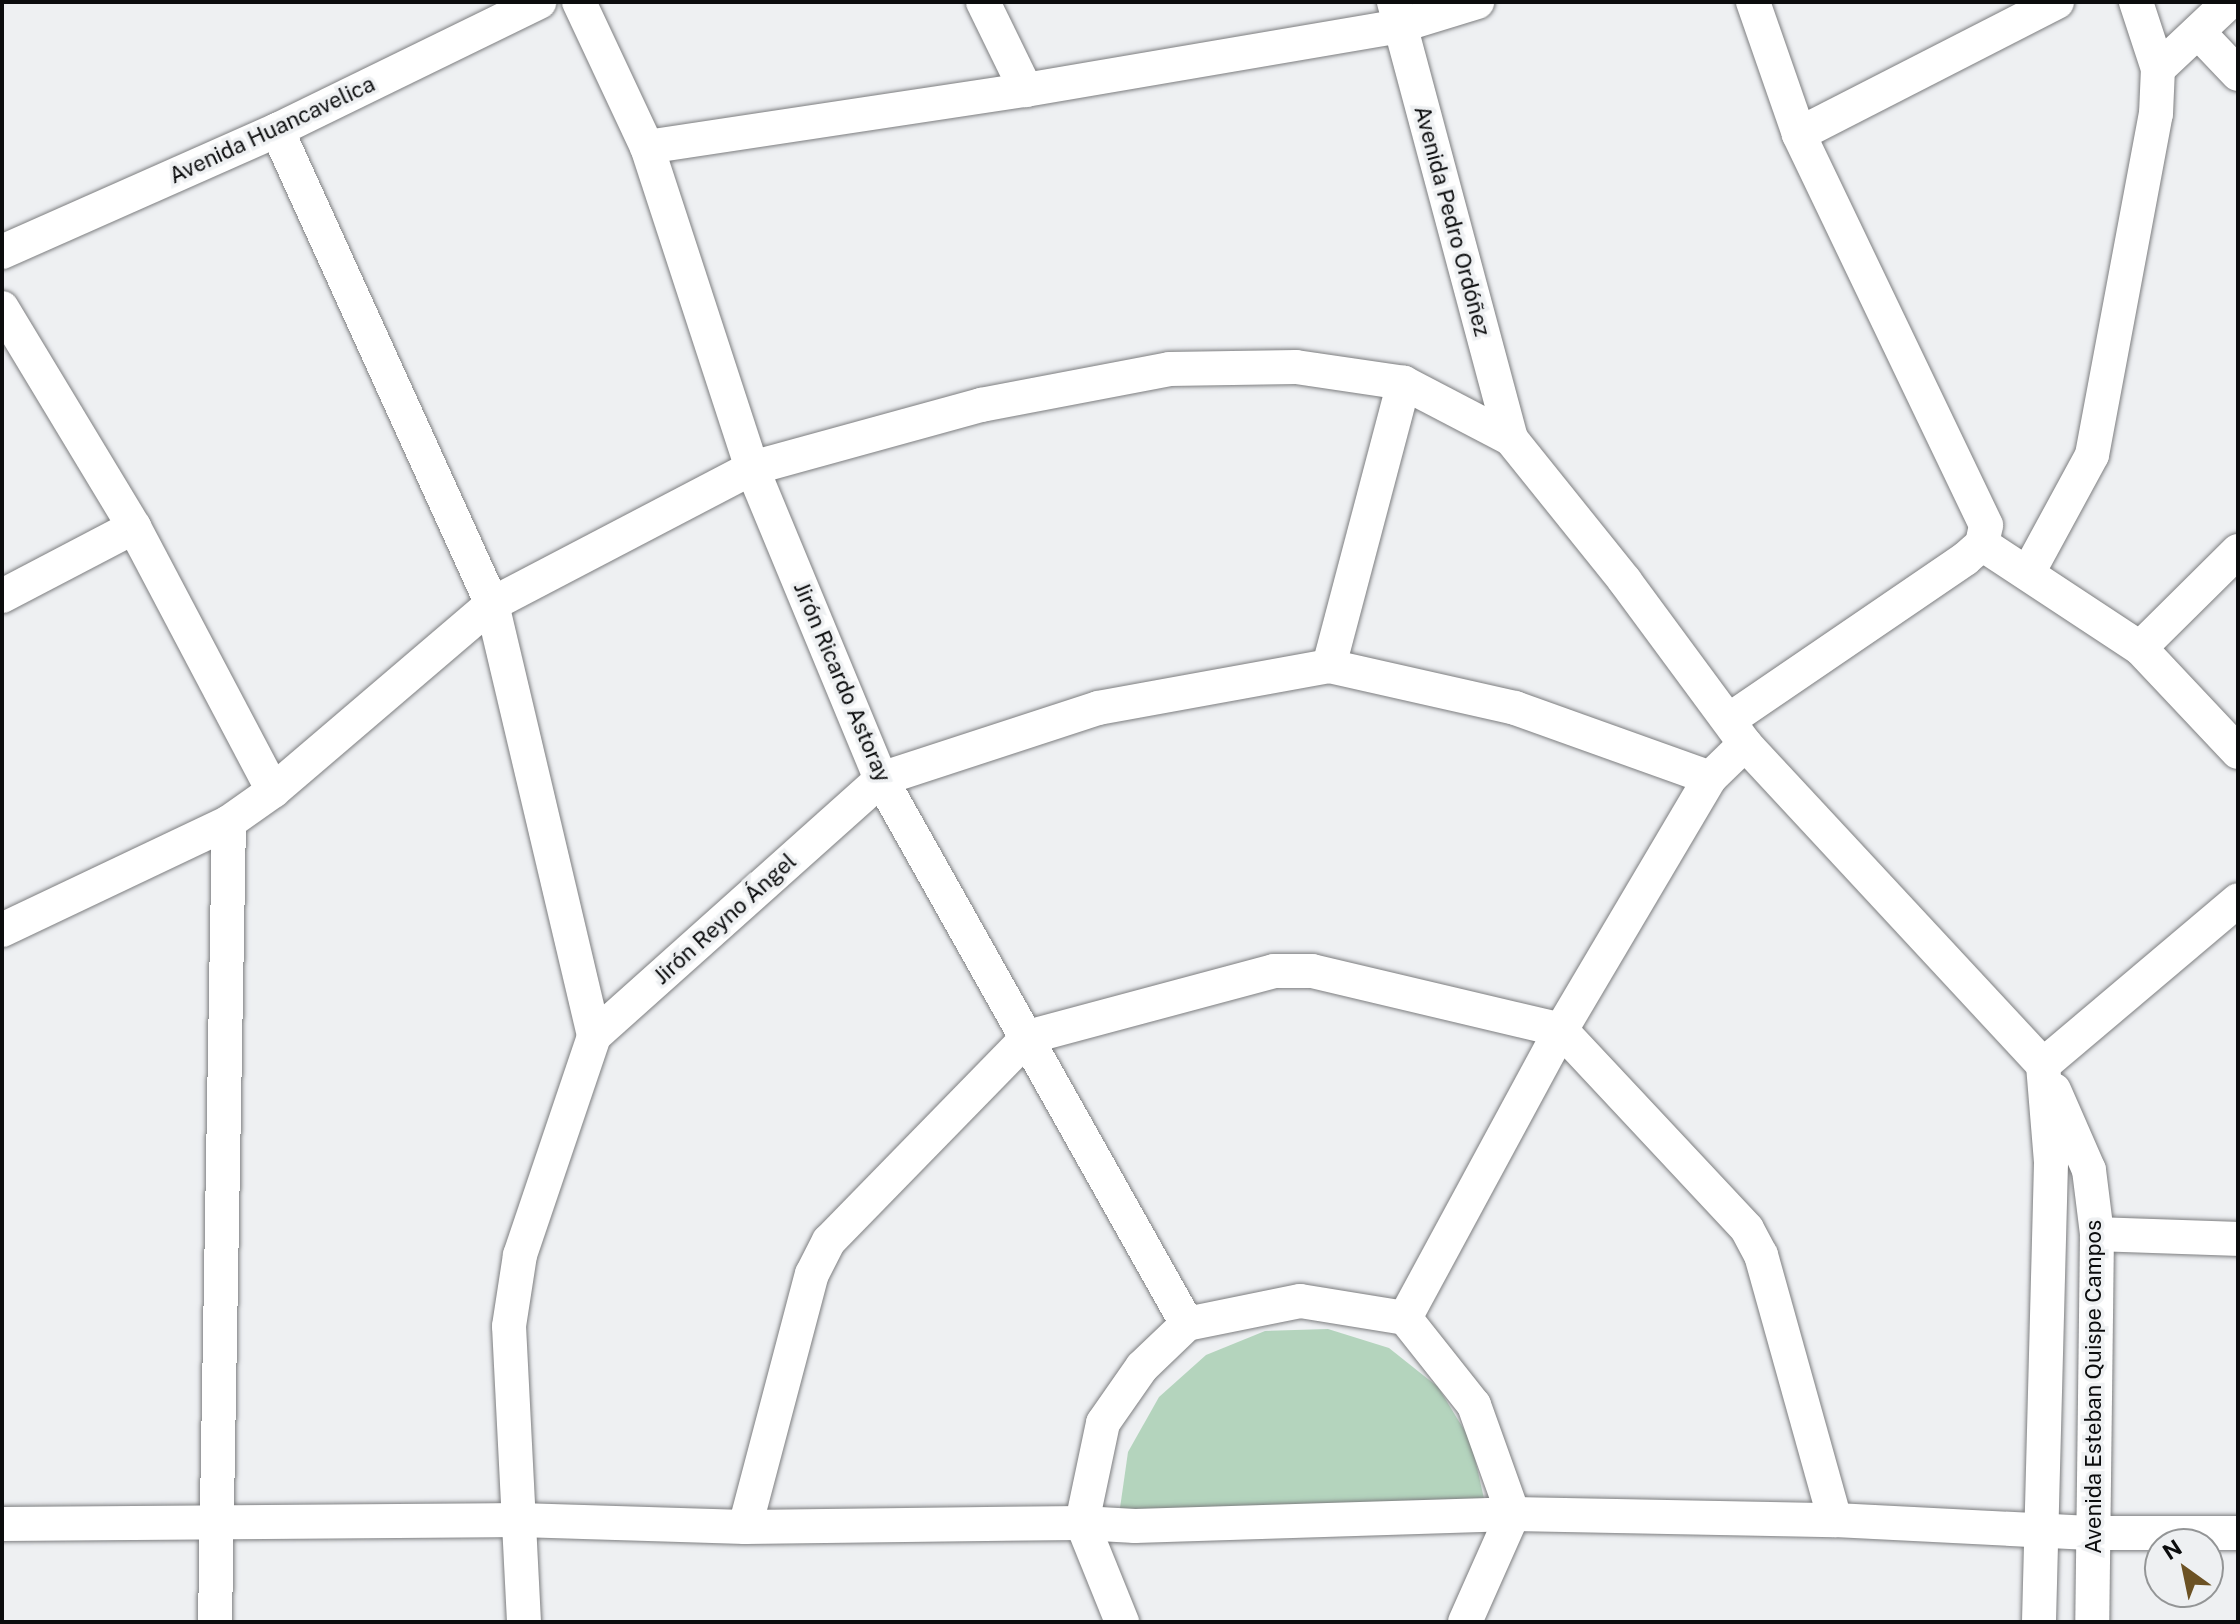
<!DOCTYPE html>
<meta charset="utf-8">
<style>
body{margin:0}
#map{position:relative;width:2240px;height:1624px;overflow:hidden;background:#eef0f2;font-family:"Public Sans",sans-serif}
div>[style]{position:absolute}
.green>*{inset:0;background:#b4d4bd}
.roads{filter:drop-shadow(0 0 2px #7d7e80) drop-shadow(0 0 2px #7d7e80)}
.minor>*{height:34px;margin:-17px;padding:0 17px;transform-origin:17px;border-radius:17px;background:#fff}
span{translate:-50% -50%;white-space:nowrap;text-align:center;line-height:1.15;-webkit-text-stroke:7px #eef0f2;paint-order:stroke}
.street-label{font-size:22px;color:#0b0c0d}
.frame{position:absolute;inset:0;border:4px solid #0b0c0d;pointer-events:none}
.north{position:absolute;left:2144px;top:1528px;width:80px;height:80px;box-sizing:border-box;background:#eef0f2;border:2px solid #939596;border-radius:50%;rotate:327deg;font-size:22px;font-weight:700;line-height:32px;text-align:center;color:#0b0c0d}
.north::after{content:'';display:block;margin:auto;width:28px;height:36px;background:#6c5224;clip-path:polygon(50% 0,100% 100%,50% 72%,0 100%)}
</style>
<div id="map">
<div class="green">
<i style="clip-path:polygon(1328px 1329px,1389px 1348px,1438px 1387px,1471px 1441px,1485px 1503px,1119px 1515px,1128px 1452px,1159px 1397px,1206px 1355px,1265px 1331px)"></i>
</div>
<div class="roads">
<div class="minor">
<i style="left:579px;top:2px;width:160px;rotate:64.9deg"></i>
<i style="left:647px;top:147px;width:338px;rotate:71.9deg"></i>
<i style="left:752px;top:468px;width:337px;rotate:67.5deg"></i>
<i style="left:881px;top:779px;width:625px;rotate:60.69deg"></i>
<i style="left:983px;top:2px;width:98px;rotate:64deg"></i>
<i style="left:1394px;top:2px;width:452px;rotate:75deg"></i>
<i style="left:2198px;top:32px;width:58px;rotate:46.4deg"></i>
<i style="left:2158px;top:69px;width:98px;rotate:-43.3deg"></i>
<i style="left:277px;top:130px;width:520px;rotate:65.6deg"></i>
<i style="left:492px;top:604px;width:444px;rotate:76.7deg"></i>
<i style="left:1799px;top:134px;width:290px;rotate:-27.1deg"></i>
<i style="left:647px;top:147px;width:383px;rotate:-8.6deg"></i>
<i style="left:1026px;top:90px;width:378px;rotate:-9.7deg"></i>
<i style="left:1399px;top:26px;width:82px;rotate:-17.1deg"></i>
<i style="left:2px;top:252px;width:301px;rotate:-23.9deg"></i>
<i style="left:277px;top:130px;width:292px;rotate:-26deg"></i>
<i style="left:2px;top:308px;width:256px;rotate:58.9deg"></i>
<i style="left:134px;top:527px;width:298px;rotate:62.2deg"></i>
<i style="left:1982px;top:544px;width:189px;rotate:33.4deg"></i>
<i style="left:2140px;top:648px;width:143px;rotate:46.7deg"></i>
<i style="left:2028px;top:573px;width:134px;rotate:-61.5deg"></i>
<i style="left:2092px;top:455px;width:347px;rotate:-79.4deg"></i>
<i style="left:2156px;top:114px;width:45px;rotate:-87.5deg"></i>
<i style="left:2158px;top:69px;width:71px;rotate:-108.2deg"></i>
<i style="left:2px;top:596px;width:149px;rotate:-27.6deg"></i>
<i style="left:2140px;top:648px;width:138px;rotate:-44.7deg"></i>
<i style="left:1329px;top:666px;width:293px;rotate:-75.2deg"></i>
<i style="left:1729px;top:720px;width:286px;rotate:-34.3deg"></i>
<i style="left:1965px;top:559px;width:23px;rotate:-41deg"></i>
<i style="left:1982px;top:544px;width:19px;rotate:-78deg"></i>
<i style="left:1986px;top:525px;width:433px;rotate:-115.6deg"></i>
<i style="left:1799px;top:134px;width:140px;rotate:-109.2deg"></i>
<i style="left:2px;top:930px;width:251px;rotate:-25.4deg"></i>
<i style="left:229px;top:822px;width:54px;rotate:-35.2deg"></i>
<i style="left:273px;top:791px;width:288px;rotate:-40.5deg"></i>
<i style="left:492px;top:604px;width:293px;rotate:-27.6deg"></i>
<i style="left:752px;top:468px;width:238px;rotate:-15.4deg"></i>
<i style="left:981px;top:405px;width:191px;rotate:-10.8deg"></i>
<i style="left:1169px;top:369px;width:127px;rotate:-0.9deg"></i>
<i style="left:1296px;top:367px;width:109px;rotate:8.4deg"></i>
<i style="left:1404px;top:383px;width:121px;rotate:27.6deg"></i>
<i style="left:1511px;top:439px;width:182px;rotate:51.2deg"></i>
<i style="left:1625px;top:581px;width:202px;rotate:53.6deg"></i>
<i style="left:1745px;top:744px;width:438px;rotate:47.1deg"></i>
<i style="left:2043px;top:1065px;width:98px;rotate:85.3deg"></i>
<i style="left:2051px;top:1163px;width:459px;rotate:91.5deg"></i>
<i style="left:2043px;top:1065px;width:255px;rotate:-40.2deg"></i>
<i style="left:2054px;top:1090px;width:87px;rotate:66.4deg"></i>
<i style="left:2089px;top:1170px;width:64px;rotate:82.9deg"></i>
<i style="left:2097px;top:1234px;width:388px;rotate:90.7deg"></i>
<i style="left:2097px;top:1234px;width:141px;rotate:2deg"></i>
<i style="left:1405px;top:1318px;width:328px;rotate:-61.6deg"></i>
<i style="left:1561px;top:1030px;width:293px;rotate:-59.4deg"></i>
<i style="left:1710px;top:778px;width:49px;rotate:-44.2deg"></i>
<i style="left:1082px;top:1523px;width:107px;rotate:68deg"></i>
<i style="left:2px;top:1524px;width:517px;rotate:-0.44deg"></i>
<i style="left:519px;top:1520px;width:226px;rotate:1.8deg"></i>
<i style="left:745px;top:1527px;width:337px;rotate:-0.7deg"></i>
<i style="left:1082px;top:1523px;width:53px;rotate:3.2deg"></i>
<i style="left:1135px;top:1526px;width:378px;rotate:-1.8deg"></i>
<i style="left:1513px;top:1514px;width:116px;rotate:-109.7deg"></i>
<i style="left:1474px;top:1405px;width:111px;rotate:-128.4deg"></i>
<i style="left:1405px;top:1318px;width:106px;rotate:-170.8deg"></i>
<i style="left:1300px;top:1301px;width:115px;rotate:168.5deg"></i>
<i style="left:1187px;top:1324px;width:62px;rotate:136.3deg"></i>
<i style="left:1142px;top:1367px;width:68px;rotate:124.9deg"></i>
<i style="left:1103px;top:1423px;width:102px;rotate:101.9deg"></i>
<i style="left:745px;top:1527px;width:262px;rotate:-75.2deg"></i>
<i style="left:812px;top:1274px;width:37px;rotate:-63deg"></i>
<i style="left:829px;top:1241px;width:285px;rotate:-45.7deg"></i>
<i style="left:1028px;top:1037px;width:255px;rotate:-15deg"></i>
<i style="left:1274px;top:971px;width:38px"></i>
<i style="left:1312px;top:971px;width:256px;rotate:13.3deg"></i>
<i style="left:1561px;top:1030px;width:272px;rotate:46.9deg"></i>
<i style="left:1747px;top:1229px;width:30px;rotate:62deg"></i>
<i style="left:1761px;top:1255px;width:275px;rotate:74.4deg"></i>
<i style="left:215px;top:1622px;width:800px;rotate:-89deg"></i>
<i style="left:524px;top:1622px;width:296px;rotate:-92.9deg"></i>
<i style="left:509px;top:1326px;width:72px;rotate:-81.2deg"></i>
<i style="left:520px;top:1255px;width:231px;rotate:-71.3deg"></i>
<i style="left:594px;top:1036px;width:385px;rotate:-41.8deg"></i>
<i style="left:881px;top:779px;width:228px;rotate:-18.1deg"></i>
<i style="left:1098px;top:708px;width:235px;rotate:-10.3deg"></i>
<i style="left:1329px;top:666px;width:191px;rotate:12.7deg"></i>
<i style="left:1515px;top:708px;width:207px;rotate:19.7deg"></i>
<i style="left:1465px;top:1622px;width:118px;rotate:-66deg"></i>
<i style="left:1513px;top:1514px;width:322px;rotate:1.1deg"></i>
<i style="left:1835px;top:1520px;width:260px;rotate:2.9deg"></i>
<i style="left:2095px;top:1533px;width:143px"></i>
</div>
</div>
<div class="street-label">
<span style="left:272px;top:130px;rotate:-25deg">Avenida Huancavelica</span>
<span style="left:1452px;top:221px;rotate:75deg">Avenida Pedro Ordóñez</span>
<span style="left:842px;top:682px;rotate:67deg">Jirón Ricardo Astoray</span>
<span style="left:725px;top:919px;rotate:-42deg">Jirón Reyno Ángel</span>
<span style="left:2094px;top:1387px;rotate:-90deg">Avenida Esteban Quispe Campos</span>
</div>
<div class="frame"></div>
<div class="north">N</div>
</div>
